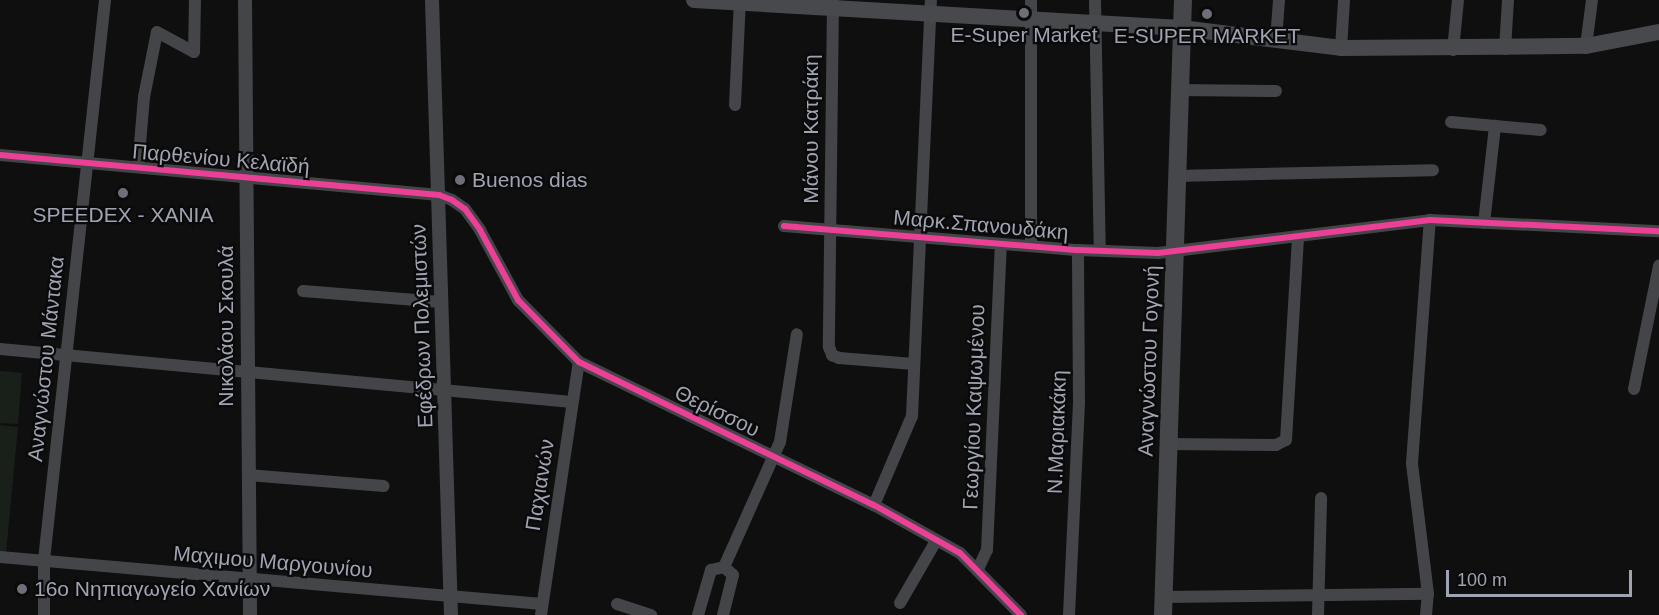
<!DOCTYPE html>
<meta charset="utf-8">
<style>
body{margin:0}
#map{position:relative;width:1659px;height:615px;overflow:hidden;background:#0f0f10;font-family:Arial,sans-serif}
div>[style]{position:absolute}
.green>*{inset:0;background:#19201a}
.minor>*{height:12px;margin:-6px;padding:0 6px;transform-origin:6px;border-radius:6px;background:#444549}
.tertiary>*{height:14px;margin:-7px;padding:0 7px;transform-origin:7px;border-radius:7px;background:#444549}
.secondary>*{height:16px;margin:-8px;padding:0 8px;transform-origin:8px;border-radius:8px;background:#48494d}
.primary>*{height:18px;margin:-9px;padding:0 9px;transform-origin:9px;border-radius:9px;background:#46474b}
.cycleway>*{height:6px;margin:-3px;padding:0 3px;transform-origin:3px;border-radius:3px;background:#ea4096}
.dots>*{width:16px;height:16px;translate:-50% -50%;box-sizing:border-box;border:3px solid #0a0a0b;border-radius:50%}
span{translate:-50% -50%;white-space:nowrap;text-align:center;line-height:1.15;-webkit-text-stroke:4.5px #0a0a0b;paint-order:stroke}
.poi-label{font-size:21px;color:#a0a4b2}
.left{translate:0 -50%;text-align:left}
.street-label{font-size:21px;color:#a0a4b2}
.scale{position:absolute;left:1446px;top:570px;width:186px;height:27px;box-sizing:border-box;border:3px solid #a0a4b2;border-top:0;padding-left:8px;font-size:18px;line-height:21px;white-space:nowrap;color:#a0a4b2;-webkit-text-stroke:4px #0a0a0b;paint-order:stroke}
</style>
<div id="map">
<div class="green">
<i style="clip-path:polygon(0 371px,22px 373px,18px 424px,0 423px)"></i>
<i style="clip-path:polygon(0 425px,18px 427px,6px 553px,0 552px)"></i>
</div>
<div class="minor">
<i style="left:1095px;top:0;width:250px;rotate:88.9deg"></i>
<i style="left:833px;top:2px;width:345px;rotate:90.7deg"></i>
<i style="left:829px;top:347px;width:9px;rotate:69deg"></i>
<i style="left:832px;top:355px;width:8px;rotate:23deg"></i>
<i style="left:839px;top:358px;width:75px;rotate:4.6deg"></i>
<i style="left:1276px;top:40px;width:40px;rotate:-85.7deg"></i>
<i style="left:1586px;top:46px;width:46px;rotate:-82.6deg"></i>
<i style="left:1341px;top:48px;width:48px;rotate:-86.4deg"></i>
<i style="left:1505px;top:49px;width:49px;rotate:-86.5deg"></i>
<i style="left:1453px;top:50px;width:50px;rotate:-84.3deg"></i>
<i style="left:1178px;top:90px;width:98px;rotate:0.6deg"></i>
<i style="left:735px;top:105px;width:105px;rotate:-87.3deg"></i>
<i style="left:1451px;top:122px;width:90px;rotate:5.1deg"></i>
<i style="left:0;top:155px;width:441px;rotate:5.2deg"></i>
<i style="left:439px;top:195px;width:14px;rotate:21deg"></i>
<i style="left:452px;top:200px;width:16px;rotate:35deg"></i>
<i style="left:465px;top:209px;width:26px;rotate:54deg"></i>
<i style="left:480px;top:230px;width:80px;rotate:61.5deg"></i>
<i style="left:518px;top:300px;width:87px;rotate:45.5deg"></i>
<i style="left:579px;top:362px;width:328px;rotate:25.9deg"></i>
<i style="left:874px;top:505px;width:98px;rotate:29.2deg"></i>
<i style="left:960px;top:553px;width:87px;rotate:45.5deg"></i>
<i style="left:138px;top:167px;width:70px;rotate:-85.1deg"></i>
<i style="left:144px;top:97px;width:66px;rotate:-78.7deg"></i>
<i style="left:157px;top:32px;width:42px;rotate:28.4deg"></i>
<i style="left:194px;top:52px;width:52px;rotate:-88.9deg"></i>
<i style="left:1176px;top:176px;width:257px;rotate:-1.3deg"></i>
<i style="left:1484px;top:223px;width:98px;rotate:-83.5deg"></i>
<i style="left:784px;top:226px;width:295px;rotate:4.7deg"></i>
<i style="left:1078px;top:250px;width:80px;rotate:2.1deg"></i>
<i style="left:1158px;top:253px;width:274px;rotate:-6.9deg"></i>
<i style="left:1430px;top:220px;width:229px;rotate:2.8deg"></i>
<i style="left:1031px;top:246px;width:246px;rotate:-90deg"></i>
<i style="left:303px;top:291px;width:138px;rotate:4.6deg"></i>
<i style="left:0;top:349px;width:574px;rotate:5.29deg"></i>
<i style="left:1634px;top:389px;width:126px;rotate:-78.5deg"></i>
<i style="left:1169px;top:444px;width:107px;rotate:0.5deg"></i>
<i style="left:1276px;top:445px;width:11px;rotate:-27deg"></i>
<i style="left:1286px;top:440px;width:204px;rotate:-86.6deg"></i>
<i style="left:249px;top:475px;width:135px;rotate:4.7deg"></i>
<i style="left:874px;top:505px;width:97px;rotate:-66.9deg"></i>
<i style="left:912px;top:416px;width:416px;rotate:-87.4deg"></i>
<i style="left:0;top:557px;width:544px;rotate:4.96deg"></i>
<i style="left:724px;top:567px;width:137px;rotate:-65.9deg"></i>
<i style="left:780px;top:442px;width:109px;rotate:-81.1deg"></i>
<i style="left:978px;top:569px;width:21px;rotate:-65deg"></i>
<i style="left:987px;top:550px;width:306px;rotate:-87.4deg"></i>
<i style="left:1164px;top:597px;width:264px;rotate:-0.7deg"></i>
<i style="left:900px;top:603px;width:72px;rotate:-59.9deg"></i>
<i style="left:617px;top:604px;width:36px;rotate:18deg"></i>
<i style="left:44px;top:615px;width:55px;rotate:-90deg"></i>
<i style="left:44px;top:560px;width:563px;rotate:-83.78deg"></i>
<i style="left:541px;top:615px;width:256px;rotate:-81.5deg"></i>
<i style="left:698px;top:615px;width:47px;rotate:-73.9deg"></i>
<i style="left:711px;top:570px;width:13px;rotate:-13deg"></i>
<i style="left:724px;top:567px;width:12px;rotate:42deg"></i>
<i style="left:733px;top:575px;width:41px;rotate:104deg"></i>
<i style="left:1069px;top:615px;width:213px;rotate:-87.3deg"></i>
<i style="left:1079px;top:402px;width:152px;rotate:-90.4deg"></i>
<i style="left:1318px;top:615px;width:117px;rotate:-88.5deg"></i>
<i style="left:1426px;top:615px;width:21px;rotate:-85deg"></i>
<i style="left:1428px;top:594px;width:132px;rotate:-97deg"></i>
<i style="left:1412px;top:463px;width:244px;rotate:-85.8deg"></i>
</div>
<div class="tertiary">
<i style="left:245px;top:0;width:615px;rotate:89.53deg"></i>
<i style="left:432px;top:0;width:615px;rotate:88.23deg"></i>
</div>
<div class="secondary">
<i style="left:694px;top:0;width:488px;rotate:3.3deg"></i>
<i style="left:1181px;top:28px;width:161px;rotate:7.1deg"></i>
<i style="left:1341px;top:48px;width:245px;rotate:-0.5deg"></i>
<i style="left:1586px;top:46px;width:74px;rotate:-10.9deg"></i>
</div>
<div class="primary">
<i style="left:1163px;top:615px;width:615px;rotate:-88.14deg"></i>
</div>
<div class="cycleway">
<i style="left:0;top:155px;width:441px;rotate:5.2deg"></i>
<i style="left:439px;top:195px;width:14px;rotate:21deg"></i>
<i style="left:452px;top:200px;width:16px;rotate:35deg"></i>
<i style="left:465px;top:209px;width:26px;rotate:54deg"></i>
<i style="left:480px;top:230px;width:80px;rotate:61.5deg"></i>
<i style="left:518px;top:300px;width:87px;rotate:45.5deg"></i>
<i style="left:579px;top:362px;width:328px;rotate:25.9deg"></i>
<i style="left:874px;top:505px;width:98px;rotate:29.2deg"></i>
<i style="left:960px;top:553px;width:87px;rotate:45.5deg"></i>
<i style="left:784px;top:226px;width:295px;rotate:4.7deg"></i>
<i style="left:1078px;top:250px;width:80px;rotate:2.1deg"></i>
<i style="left:1158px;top:253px;width:274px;rotate:-6.9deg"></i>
<i style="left:1430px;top:220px;width:229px;rotate:2.8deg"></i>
</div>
<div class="dots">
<i style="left:1024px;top:13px;background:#6d7079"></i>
<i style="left:1207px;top:14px;background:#6d7079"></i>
<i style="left:460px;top:180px;background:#6d7079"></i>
<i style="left:123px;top:193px;background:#6d7079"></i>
<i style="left:22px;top:589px;background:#6d7079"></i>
</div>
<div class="poi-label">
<span style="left:1024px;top:35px">E-Super Market</span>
<span style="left:1207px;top:36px">E-SUPER MARKET</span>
<span class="left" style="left:472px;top:180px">Buenos dias</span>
<span style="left:123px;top:215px">SPEEDEX - ΧΑΝΙΑ</span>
<span class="left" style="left:34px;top:589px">16ο Νηπιαγωγείο Χανίων</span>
</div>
<div class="street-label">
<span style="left:811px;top:129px;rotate:-90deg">Μάνου Κατράκη</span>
<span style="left:221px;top:159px;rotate:5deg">Παρθενίου Κελαϊδή</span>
<span style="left:981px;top:225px;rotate:5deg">Μαρκ.Σπανουδάκη</span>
<span style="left:226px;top:326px;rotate:-90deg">Νικολάου Σκουλά</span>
<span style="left:422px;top:326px;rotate:-92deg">Εφέδρων Πολεμιστών</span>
<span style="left:46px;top:359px;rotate:-84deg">Αναγνώστου Μάντακα</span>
<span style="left:1149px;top:361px;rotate:-88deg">Αναγνώστου Γογονή</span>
<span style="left:974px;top:407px;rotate:-88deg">Γεωργίου Καψωμένου</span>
<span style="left:717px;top:411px;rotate:26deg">Θερίσσου</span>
<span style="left:1057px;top:432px;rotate:-88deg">Ν.Μαριακάκη</span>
<span style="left:540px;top:485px;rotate:-81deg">Παχιανών</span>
<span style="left:273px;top:562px;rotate:5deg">Μαχιμου Mαργουνίου</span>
</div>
<div class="scale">100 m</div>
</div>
